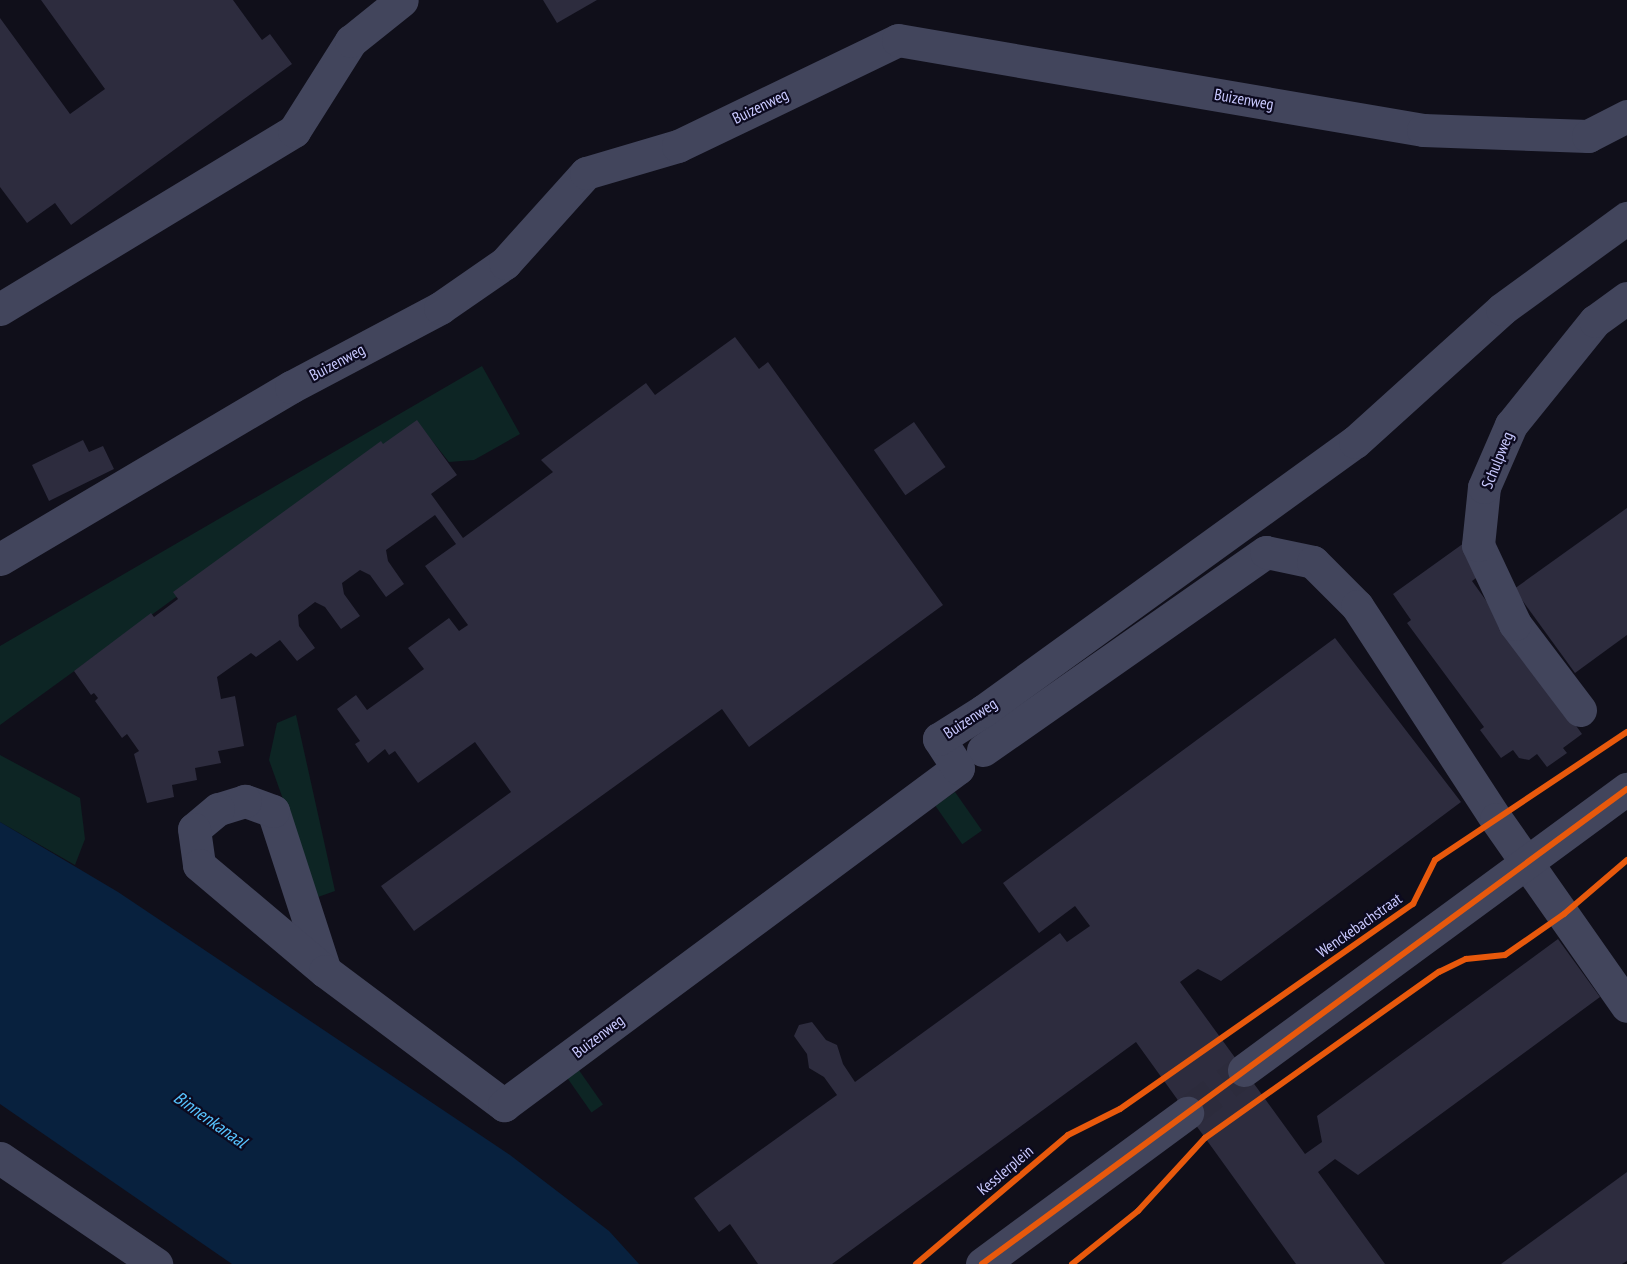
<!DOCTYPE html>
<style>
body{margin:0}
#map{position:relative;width:1627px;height:1264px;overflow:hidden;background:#100f1a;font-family:"PT Sans Narrow",sans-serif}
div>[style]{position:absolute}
.green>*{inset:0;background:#0d2524;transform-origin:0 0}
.water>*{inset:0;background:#08213e}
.building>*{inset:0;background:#2d2c3e;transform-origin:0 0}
.minor-tunnel>*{height:33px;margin-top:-16.5px;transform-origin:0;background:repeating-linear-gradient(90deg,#2c2b3c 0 33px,transparent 0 49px)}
.minor>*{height:33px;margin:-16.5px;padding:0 16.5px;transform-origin:16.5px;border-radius:16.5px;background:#42455c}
.cycleway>*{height:6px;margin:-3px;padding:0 3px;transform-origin:3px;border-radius:3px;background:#e8590c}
span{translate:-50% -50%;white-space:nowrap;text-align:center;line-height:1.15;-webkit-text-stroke:4.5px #0c0a1f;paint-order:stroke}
.street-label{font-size:16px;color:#c9c9ff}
.water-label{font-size:18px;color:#57c4ff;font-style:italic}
</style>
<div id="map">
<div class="green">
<i style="clip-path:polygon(482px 366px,520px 434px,474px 460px,449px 462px,417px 422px,0 725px,0 646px)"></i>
<i style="clip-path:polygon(296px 715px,335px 891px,318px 897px,269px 760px,277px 723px)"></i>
<i style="clip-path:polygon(0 755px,80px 798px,85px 839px,75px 865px,0 822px)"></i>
<i style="left:955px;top:792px;width:47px;height:24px;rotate:55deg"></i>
<i style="left:576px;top:1066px;width:47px;height:14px;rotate:55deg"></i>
</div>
<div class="water">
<i style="clip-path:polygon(0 822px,118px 892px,510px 1155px,609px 1231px,639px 1264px,232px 1264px,0 1104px)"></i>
</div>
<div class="building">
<i style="clip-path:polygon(41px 0,233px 0,262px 40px,270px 34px,292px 64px,71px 225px,55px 203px,27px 223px,0 187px,0 18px,70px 114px,105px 89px)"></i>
<i style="clip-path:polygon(543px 0,597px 0,557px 23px)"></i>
<i style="clip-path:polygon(735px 337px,759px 369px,768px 362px,943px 605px,749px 747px,722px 709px,414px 931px,381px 886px,511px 792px,475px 742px,418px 783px,395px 751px,389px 755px,385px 749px,368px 763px,355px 744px,360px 741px,337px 709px,356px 695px,367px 710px,424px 669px,408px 648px,449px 618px,459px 631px,468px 625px,425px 566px,456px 544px,435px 515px,386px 550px,388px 561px,404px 584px,386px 597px,370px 575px,360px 570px,342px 583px,344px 594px,360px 616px,341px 629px,325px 607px,315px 602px,298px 615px,299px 626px,315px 648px,297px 661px,280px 640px,256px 657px,251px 653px,217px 677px,221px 699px,235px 696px,244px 746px,218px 751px,221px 763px,195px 768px,197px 780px,172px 785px,174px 797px,147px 803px,134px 754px,139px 751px,127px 734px,122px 738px,95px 701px,98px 698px,94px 693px,91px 695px,74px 671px,151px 613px,154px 617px,178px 599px,173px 592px,381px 441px,383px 444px,417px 420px,457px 475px,431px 494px,463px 538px,553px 472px,541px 460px,646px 383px,655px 395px)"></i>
<i style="left:914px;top:422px;width:55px;height:49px;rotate:55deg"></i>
<i style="clip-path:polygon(83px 440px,89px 452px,103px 446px,114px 469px,49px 501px,32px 465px)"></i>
<i style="clip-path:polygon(1627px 508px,1627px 635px,1575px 673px,1514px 589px)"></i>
<i style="clip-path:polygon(1464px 543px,1484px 572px,1472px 581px,1582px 734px,1563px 748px,1567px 753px,1547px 767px,1537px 754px,1529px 760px,1519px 758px,1513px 750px,1501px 758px,1480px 730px,1484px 727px,1407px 623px,1411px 620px,1393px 594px)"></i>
<i style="clip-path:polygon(1335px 638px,1461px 802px,1221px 981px,1198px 969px,1180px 982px,1305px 1154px,1322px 1142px,1317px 1116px,1558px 939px,1600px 997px,1358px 1175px,1335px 1159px,1318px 1172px,1385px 1264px,1296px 1264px,1136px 1042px,832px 1264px,758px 1264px,730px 1224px,719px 1232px,694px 1198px,837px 1095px,824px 1077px,809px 1068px,807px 1054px,794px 1036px,799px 1025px,812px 1022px,826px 1040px,837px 1045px,843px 1064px,855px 1082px,1060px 933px,1067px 942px,1090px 926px,1075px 906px,1039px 933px,1003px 883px)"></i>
<i style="clip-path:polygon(1627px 1172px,1627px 1261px,1622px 1264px,1501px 1264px)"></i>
</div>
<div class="minor-tunnel">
<i style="left:1187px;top:1113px;width:71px;rotate:-37deg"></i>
</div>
<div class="minor">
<i style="left:0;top:309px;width:344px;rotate:-31.2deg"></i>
<i style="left:294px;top:131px;width:107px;rotate:-57.7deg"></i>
<i style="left:351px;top:41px;width:65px;rotate:-38.8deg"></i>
<i style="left:0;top:559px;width:338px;rotate:-30.6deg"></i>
<i style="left:291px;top:387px;width:169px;rotate:-27.9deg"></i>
<i style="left:440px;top:308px;width:79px;rotate:-34.7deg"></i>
<i style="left:505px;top:263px;width:121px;rotate:-48deg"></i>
<i style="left:586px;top:173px;width:96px;rotate:-16.4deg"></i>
<i style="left:678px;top:146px;width:244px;rotate:-25.7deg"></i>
<i style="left:898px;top:40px;width:533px;rotate:9.73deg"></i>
<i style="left:1423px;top:130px;width:165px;rotate:2.1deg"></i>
<i style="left:1588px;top:136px;width:44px;rotate:-27.1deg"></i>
<i style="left:1580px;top:710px;width:108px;rotate:-127.1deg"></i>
<i style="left:1515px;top:624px;width:87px;rotate:-115.1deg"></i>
<i style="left:1478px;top:545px;width:58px;rotate:-84.1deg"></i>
<i style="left:1484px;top:487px;width:68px;rotate:-66.5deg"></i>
<i style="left:1511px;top:425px;width:134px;rotate:-51.1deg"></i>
<i style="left:1595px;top:321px;width:39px;rotate:-36deg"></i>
<i style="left:983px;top:750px;width:345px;rotate:-35deg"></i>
<i style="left:1266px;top:552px;width:48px;rotate:12deg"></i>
<i style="left:1313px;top:562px;width:62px;rotate:45deg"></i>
<i style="left:1357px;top:606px;width:254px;rotate:56.9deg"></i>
<i style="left:1496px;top:819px;width:228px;rotate:55deg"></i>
<i style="left:325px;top:971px;width:168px;rotate:-108deg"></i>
<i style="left:273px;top:811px;width:30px;rotate:-160deg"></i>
<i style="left:245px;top:801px;width:28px;rotate:163deg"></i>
<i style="left:218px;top:809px;width:31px;rotate:140deg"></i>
<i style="left:194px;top:829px;width:36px;rotate:82deg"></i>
<i style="left:199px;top:865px;width:165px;rotate:40.1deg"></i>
<i style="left:325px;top:971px;width:224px;rotate:36.8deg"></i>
<i style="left:504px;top:1105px;width:565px;rotate:-36.59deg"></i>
<i style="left:958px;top:768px;width:35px;rotate:-123deg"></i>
<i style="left:939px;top:739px;width:52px;rotate:-32.5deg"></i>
<i style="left:983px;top:711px;width:459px;rotate:-35.9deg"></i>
<i style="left:1355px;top:442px;width:198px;rotate:-42.1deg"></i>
<i style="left:1502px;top:309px;width:155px;rotate:-36.1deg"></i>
<i style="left:1244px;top:1070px;width:475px;rotate:-36.3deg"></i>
<i style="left:0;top:1158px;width:189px;rotate:34.2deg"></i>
<i style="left:982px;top:1264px;width:255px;rotate:-36.4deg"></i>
</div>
<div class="cycleway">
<i style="left:916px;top:1264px;width:199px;rotate:-40.3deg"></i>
<i style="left:1068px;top:1135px;width:58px;rotate:-26.6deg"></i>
<i style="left:1120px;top:1109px;width:358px;rotate:-35deg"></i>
<i style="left:1413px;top:904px;width:49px;rotate:-63.4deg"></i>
<i style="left:1435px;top:860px;width:231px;rotate:-33.7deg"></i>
<i style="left:982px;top:1264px;width:801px;rotate:-36.37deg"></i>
<i style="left:1072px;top:1264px;width:85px;rotate:-38.8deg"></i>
<i style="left:1138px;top:1211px;width:99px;rotate:-47.5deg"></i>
<i style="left:1205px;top:1138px;width:287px;rotate:-35.4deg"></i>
<i style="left:1439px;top:972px;width:30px;rotate:-26deg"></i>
<i style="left:1466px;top:959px;width:39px;rotate:-6deg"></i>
<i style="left:1505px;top:955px;width:72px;rotate:-34.8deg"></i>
<i style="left:1564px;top:914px;width:83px;rotate:-40.6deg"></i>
</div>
<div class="street-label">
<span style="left:1244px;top:99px;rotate:10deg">Buizenweg</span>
<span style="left:760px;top:106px;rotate:-26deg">Buizenweg</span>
<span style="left:337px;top:362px;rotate:-28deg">Buizenweg</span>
<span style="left:1497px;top:460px;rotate:-68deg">Schulpweg</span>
<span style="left:970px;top:718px;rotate:-33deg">Buizenweg</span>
<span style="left:1359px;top:925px;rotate:-35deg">Wenckebachstraat</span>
<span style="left:598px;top:1036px;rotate:-37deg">Buizenweg</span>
<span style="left:1005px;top:1170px;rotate:-40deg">Kesslerplein</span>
</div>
<div class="water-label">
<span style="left:210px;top:1120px;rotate:35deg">Binnenkanaal</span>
</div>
</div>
